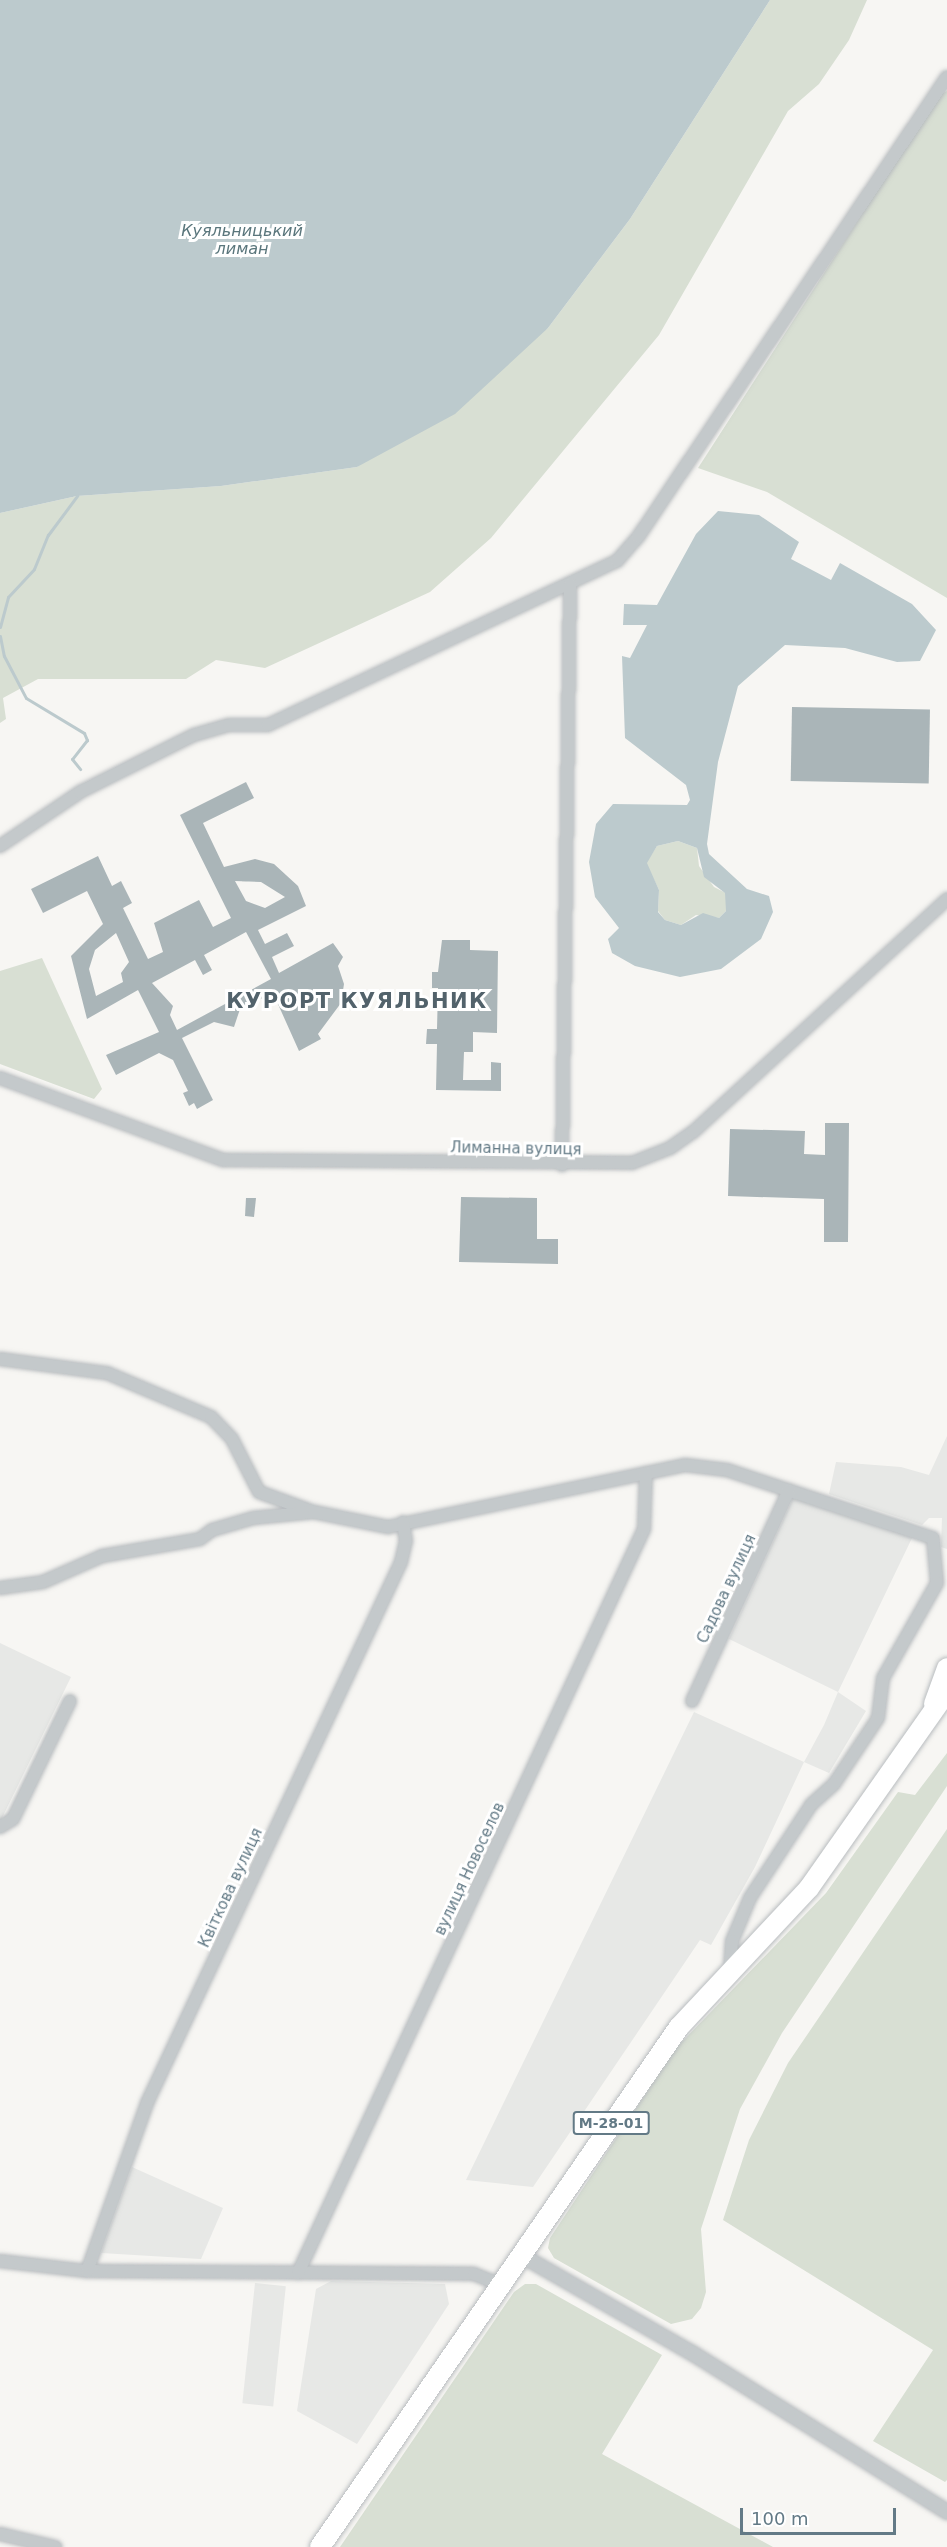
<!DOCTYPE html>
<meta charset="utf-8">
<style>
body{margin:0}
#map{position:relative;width:947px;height:2547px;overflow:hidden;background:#f7f6f3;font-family:"DejaVu Sans",sans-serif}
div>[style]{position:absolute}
.built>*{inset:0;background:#e7e8e6;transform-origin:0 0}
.green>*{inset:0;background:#d8dfd3}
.water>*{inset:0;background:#bccacd}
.stream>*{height:3px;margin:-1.5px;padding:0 1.5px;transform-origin:1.5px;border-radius:1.5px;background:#bccacd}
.building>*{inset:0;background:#aab5b8;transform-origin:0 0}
.roads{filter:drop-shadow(0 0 2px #b8bcbf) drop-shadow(0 0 2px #b8bcbf)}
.minor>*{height:12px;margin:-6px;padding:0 6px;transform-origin:6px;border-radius:6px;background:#c4c9cb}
.tertiary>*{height:14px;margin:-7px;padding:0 7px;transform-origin:7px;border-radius:7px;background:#c4c9cb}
.trunk>*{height:20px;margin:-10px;padding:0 10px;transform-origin:10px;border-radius:10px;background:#fff}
span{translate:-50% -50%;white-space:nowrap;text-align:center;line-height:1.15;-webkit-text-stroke:6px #fff;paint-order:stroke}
.shield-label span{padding:2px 4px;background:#fff;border:2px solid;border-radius:4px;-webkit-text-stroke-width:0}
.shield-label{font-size:14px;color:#637a86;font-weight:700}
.street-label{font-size:15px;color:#637a86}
.water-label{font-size:16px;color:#5a767c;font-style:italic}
.district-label{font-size:21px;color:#52626b;font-weight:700;letter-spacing:1.5px}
.scale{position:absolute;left:740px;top:2508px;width:156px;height:27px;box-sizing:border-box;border:3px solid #637a86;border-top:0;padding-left:8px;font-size:18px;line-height:21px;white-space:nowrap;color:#637a86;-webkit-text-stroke:4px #fff;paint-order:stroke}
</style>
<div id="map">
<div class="built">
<i style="clip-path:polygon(947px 1436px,947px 1549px,941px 1547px,942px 1518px,929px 1518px,922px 1525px,829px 1494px,836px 1462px,901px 1467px,929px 1475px)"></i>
<i style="clip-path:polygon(794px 1496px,913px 1536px,838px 1692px,866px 1711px,829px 1773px,804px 1762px,755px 1867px,711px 1945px,700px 1940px,533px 2187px,466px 2180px,694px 1712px,804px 1762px,824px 1725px,838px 1692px,729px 1639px)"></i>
<i style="clip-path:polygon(0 1643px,71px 1677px,0 1822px)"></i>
<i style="clip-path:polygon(132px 2167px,223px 2208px,201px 2259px,101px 2253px)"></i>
<i style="clip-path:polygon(331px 2281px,445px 2284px,449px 2304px,357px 2444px,297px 2411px,316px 2289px)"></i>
<i style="left:255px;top:2283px;width:31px;height:121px;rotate:6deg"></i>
</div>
<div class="green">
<i style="clip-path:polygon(770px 0,867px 0,849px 40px,819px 84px,788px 111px,659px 335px,491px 538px,430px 592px,265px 668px,216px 660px,186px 679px,38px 679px,3px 698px,6px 719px,0 723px,0 513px,77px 496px,221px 486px,357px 467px,548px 328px,630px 219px)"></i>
<i style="clip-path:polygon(947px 91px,947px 598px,767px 492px,698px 468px,939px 95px)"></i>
<i style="clip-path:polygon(678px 841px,697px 848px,699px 866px,714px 887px,726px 893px,726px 911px,719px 918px,696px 915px,681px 925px,665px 920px,658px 911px,659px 890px,646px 863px,657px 846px)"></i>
<i style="clip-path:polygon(42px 958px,102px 1089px,94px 1099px,0 1064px,0 971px)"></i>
<i style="clip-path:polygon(947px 1753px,947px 1786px,782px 2033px,740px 2109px,701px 2229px,706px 2292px,701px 2308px,692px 2319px,671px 2324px,554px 2258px,548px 2248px,550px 2238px,676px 2048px,826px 1893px,898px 1792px,915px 1795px)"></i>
<i style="clip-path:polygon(947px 1829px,947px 2480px,945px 2482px,873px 2441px,933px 2350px,723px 2220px,749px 2140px,788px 2063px)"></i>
<i style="clip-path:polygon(525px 2284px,536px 2284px,662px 2355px,602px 2454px,773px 2547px,340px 2547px,514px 2292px)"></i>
</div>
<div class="water">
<i style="clip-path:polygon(0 0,770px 0,630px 219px,548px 328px,455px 414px,357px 467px,221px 486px,77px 496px,0 513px)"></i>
<i style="clip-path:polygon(evenodd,718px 511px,759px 515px,799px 542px,791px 559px,831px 580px,840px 563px,912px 604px,936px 630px,920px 661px,897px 662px,845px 648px,785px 645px,738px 686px,718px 762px,707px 844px,709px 854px,747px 889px,769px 896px,773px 912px,761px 939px,721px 969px,680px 977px,635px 966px,612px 953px,608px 939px,619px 928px,595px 897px,589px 862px,596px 824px,613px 804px,687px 805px,690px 800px,686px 785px,625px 738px,622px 656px,630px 658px,647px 625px,623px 625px,624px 604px,657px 605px,696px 534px,718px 511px,678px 841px,697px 848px,704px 877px,725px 893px,726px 911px,719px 918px,703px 913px,681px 925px,665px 920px,658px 912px,659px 890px,647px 863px,657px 846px,678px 841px)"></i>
</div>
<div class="stream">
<i style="left:0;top:627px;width:31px;rotate:-75deg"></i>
<i style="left:8px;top:597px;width:38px;rotate:-47deg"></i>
<i style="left:34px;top:569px;width:37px;rotate:-68deg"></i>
<i style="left:48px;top:535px;width:49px;rotate:-53.4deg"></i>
<i style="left:0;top:636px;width:20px;rotate:79deg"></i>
<i style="left:4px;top:656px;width:47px;rotate:62.4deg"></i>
<i style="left:26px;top:698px;width:68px;rotate:31.1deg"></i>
<i style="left:84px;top:733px;width:8px;rotate:67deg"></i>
<i style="left:87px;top:740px;width:24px;rotate:128deg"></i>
<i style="left:72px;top:759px;width:13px;rotate:51deg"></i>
</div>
<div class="building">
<i style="left:792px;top:707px;width:138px;height:74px;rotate:1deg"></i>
<i style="clip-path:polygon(evenodd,246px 782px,254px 798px,203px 823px,224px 867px,255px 859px,274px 864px,298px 886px,306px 906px,258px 930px,265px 944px,287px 933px,294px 946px,272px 957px,279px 973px,333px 943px,343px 957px,338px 966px,344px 984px,341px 1003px,318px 1034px,321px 1039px,299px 1051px,273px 993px,240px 1009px,234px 1027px,214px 1022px,182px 1038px,213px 1100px,197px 1109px,194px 1103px,189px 1106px,183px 1093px,188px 1091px,173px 1060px,159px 1053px,116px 1075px,106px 1055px,159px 1032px,138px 990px,87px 1019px,71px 956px,103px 924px,87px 891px,43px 913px,31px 889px,98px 856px,112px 886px,121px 881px,132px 903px,123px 908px,148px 959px,163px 952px,154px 923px,199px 900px,213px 927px,231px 918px,180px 815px,246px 782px,235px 881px,261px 882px,285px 897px,265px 908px,246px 901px,235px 881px,246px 782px,246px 932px,271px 979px,177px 1030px,170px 1015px,173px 1006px,152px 983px,195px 960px,203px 975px,212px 970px,204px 955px,246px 932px,246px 782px,116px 933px,129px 962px,121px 973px,123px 982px,96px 996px,89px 969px,95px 950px,116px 933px)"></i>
<i style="clip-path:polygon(442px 940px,470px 940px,470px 950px,498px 951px,497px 1033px,473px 1032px,473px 1052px,464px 1052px,463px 1080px,491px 1080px,491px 1062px,501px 1063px,501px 1091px,436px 1090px,437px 1044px,426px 1044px,427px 1029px,437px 1029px,438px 988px,432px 988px,432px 972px,438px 972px)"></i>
<i style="clip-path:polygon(825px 1123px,849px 1123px,848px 1242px,824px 1242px,824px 1199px,728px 1196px,730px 1129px,805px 1131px,804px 1154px,825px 1155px)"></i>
<i style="clip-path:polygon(461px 1197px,537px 1198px,537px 1239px,558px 1239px,558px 1264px,459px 1262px)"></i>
<i style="clip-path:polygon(246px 1198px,256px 1198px,254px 1217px,245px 1216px)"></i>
</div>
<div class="roads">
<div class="minor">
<i style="left:0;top:846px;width:97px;rotate:-34deg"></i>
<i style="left:80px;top:792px;width:127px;rotate:-26.6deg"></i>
<i style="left:194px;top:735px;width:36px;rotate:-16deg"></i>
<i style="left:229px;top:725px;width:39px"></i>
<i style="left:268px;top:725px;width:386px;rotate:-25.2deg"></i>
<i style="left:617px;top:561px;width:32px;rotate:-49deg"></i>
<i style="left:638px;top:537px;width:554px;rotate:-56.11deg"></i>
<i style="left:0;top:1078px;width:238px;rotate:20.2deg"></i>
<i style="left:223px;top:1160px;width:409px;rotate:0.4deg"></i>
<i style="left:632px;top:1163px;width:41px;rotate:-21.5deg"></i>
<i style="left:670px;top:1148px;width:28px;rotate:-35deg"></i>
<i style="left:693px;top:1132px;width:345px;rotate:-42.5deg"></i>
<i style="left:562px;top:1165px;width:581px;rotate:-89.21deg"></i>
<i style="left:0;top:1359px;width:108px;rotate:7.5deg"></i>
<i style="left:107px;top:1373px;width:113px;rotate:22.9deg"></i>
<i style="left:211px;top:1417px;width:30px;rotate:46deg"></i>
<i style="left:232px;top:1439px;width:59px;rotate:63deg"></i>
<i style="left:259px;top:1492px;width:55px;rotate:20.1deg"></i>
<i style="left:0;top:1588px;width:43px;rotate:-7.9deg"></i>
<i style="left:43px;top:1582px;width:64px;rotate:-23.8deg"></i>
<i style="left:102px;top:1556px;width:99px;rotate:-9.8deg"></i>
<i style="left:200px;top:1539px;width:15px;rotate:-37deg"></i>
<i style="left:212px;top:1530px;width:43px;rotate:-16.3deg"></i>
<i style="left:253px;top:1518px;width:61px;rotate:-5.6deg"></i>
<i style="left:314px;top:1512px;width:76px;rotate:11.5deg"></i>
<i style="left:388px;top:1527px;width:303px;rotate:-11.8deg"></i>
<i style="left:685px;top:1465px;width:42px;rotate:6.8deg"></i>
<i style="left:727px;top:1470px;width:217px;rotate:18.3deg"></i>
<i style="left:933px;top:1538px;width:45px;rotate:84.9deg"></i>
<i style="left:937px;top:1583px;width:109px;rotate:119.6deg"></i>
<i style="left:883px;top:1678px;width:40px;rotate:97.1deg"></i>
<i style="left:878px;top:1718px;width:79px;rotate:123.7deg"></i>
<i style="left:834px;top:1784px;width:31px;rotate:138deg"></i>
<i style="left:811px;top:1805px;width:111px;rotate:123.3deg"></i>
<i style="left:750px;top:1898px;width:47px;rotate:112.7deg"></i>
<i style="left:732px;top:1941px;width:30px;rotate:94deg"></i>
<i style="left:692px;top:1701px;width:232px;rotate:-65.3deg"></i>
<i style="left:0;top:1827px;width:15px;rotate:-32deg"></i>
<i style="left:13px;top:1819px;width:131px;rotate:-64.2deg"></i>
<i style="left:0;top:2261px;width:88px;rotate:6.6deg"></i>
<i style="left:87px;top:2271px;width:387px;rotate:0.4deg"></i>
<i style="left:474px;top:2274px;width:27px;rotate:22deg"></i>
<i style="left:87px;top:2271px;width:178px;rotate:-70.3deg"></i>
<i style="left:147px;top:2103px;width:598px;rotate:-64.85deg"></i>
<i style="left:401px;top:1562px;width:22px;rotate:-77deg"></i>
<i style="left:406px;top:1541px;width:19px;rotate:-99deg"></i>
<i style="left:298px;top:2273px;width:821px;rotate:-65.06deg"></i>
<i style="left:644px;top:1529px;width:56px;rotate:-88deg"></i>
<i style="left:0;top:2534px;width:57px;rotate:13.3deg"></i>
</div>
<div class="tertiary">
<i style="left:519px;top:2254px;width:199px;rotate:29.8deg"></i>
<i style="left:692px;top:2353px;width:301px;rotate:31.9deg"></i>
</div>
<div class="trunk">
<i style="left:934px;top:1704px;width:38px;rotate:-70deg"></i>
<i style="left:320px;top:2547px;width:632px;rotate:-55.38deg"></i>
<i style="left:679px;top:2027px;width:190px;rotate:-46.9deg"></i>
<i style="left:809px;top:1888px;width:240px;rotate:-54.9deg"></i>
</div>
</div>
<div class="shield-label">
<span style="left:611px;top:2123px">М-28-01</span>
</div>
<div class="street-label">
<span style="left:516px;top:1149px;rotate:1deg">Лиманна вулиця</span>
<span style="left:727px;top:1589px;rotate:-65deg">Садова вулиця</span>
<span style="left:470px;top:1869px;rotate:-65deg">вулиця Новоселов</span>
<span style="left:231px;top:1888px;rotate:-65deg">Квіткова вулиця</span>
</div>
<div class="water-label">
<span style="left:242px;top:240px">Куяльницький<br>лиман</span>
</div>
<div class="district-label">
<span style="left:357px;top:1001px">КУРОРТ КУЯЛЬНИК</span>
</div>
<div class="scale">100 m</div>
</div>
